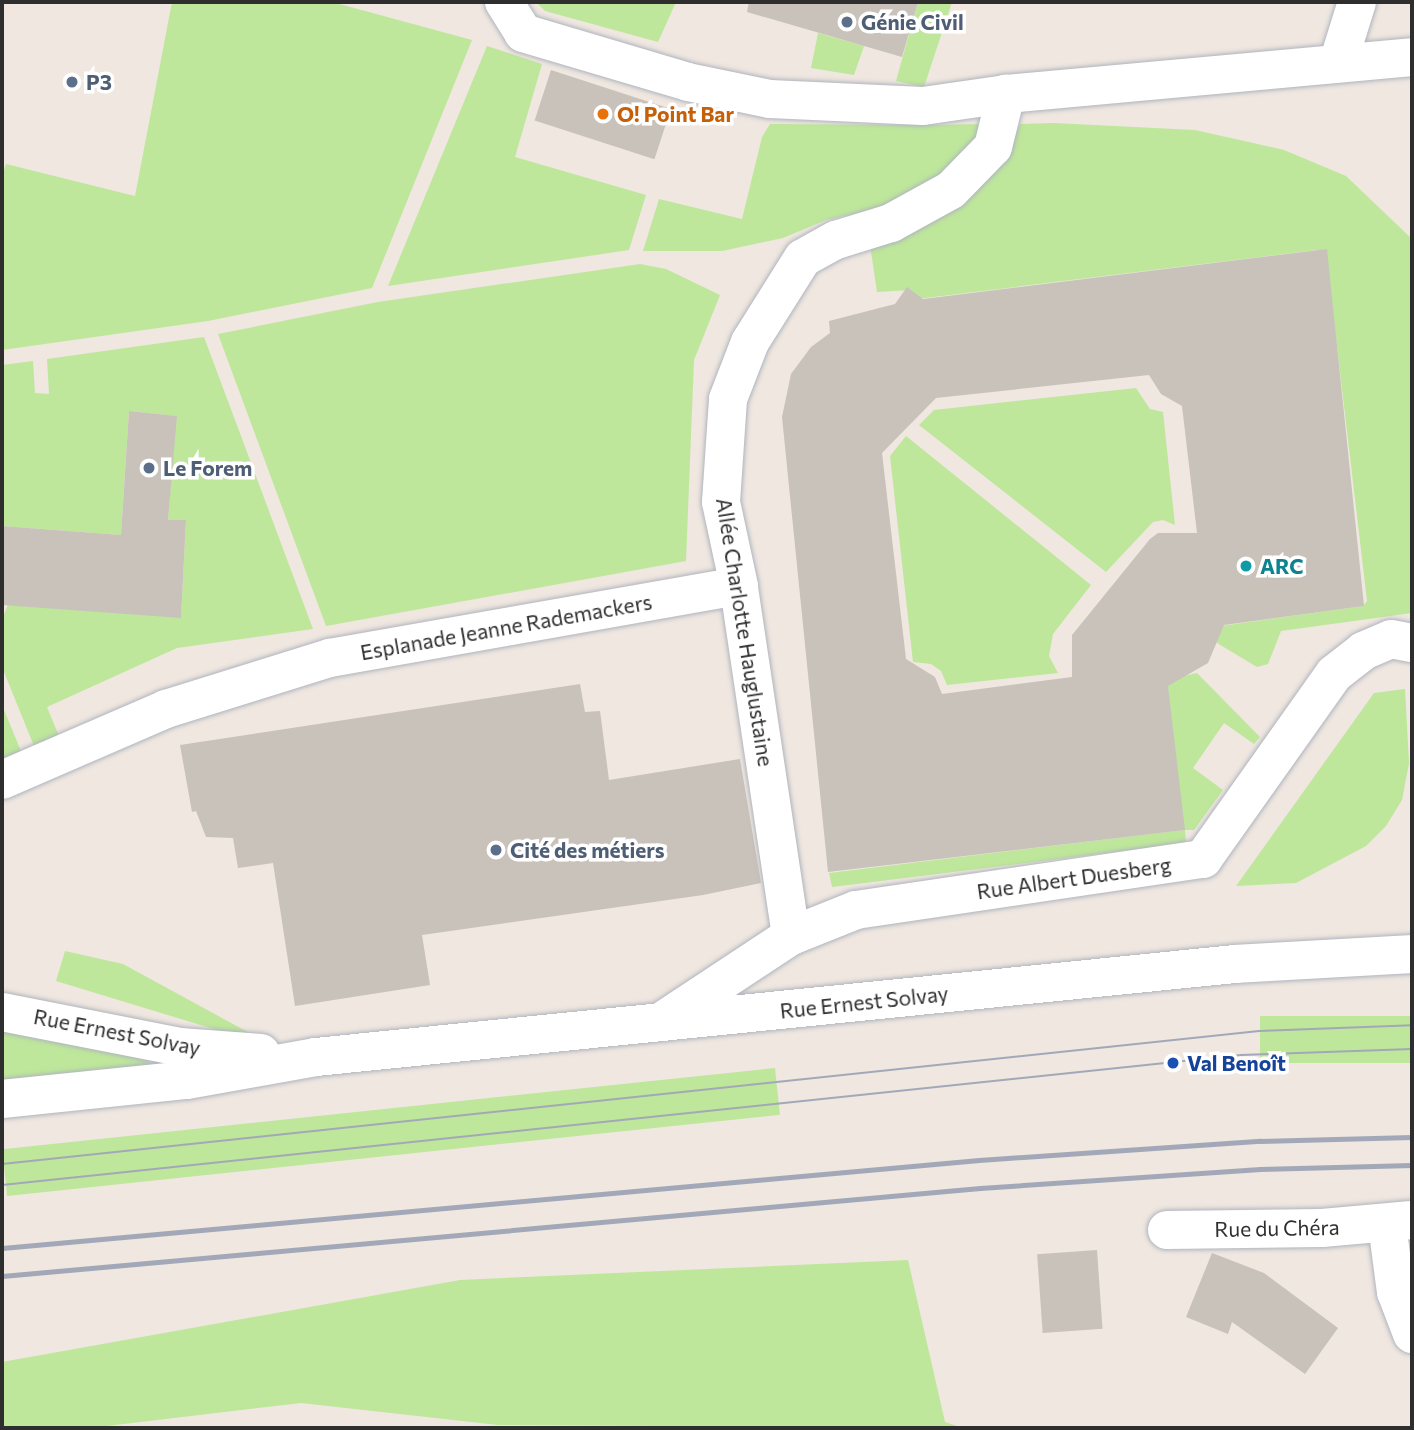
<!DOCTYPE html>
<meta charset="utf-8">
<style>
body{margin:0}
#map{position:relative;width:1414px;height:1430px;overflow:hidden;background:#efe7e0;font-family:Commissioner,sans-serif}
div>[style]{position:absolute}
.green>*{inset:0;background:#bee79b;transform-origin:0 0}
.building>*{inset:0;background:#c8c2bb;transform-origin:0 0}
.roads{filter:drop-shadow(0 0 2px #b0b4be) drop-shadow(0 0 2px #b0b4be)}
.minor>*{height:38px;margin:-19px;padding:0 19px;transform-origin:19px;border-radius:19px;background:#fff}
.tram>*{height:2px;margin:-1px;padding:0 1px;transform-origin:1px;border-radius:1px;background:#a2a8b8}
.rail>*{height:5px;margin:-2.5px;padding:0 2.5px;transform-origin:2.5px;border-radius:2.5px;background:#a2a8b8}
.dots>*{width:19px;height:19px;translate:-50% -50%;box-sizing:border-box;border:4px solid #fff;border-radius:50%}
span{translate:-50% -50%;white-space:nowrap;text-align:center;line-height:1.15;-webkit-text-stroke:7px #fff;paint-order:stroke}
.service-label{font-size:21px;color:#4e5e75;font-weight:700}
.left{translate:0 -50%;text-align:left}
.food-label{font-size:21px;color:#c56008;font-weight:700}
.culture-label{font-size:21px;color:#0d838f;font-weight:700}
.street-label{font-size:21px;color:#2e2e2e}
.transit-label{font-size:21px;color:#164399;font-weight:700}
.frame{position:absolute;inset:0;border:4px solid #2e2e2e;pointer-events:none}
</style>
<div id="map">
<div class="green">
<i style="clip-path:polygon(172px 2px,332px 2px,472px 40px,372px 288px,208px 321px,2px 350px,2px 176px,6px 164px,135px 196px)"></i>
<i style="clip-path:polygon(536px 2px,676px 2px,658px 42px,545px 11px)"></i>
<i style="clip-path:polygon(918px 2px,952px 2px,924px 87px,896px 81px)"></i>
<i style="clip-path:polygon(818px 33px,864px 46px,854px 75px,811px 68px)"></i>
<i style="clip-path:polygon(487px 46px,542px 64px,515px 157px,646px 195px,629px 250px,388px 286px)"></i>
<i style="clip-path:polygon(1054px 123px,1195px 130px,1284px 150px,1346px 176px,1412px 239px,1412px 613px,1281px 631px,1268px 664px,1257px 667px,1217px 643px,1214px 627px,1363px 606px,1367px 601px,1326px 253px,1317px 250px,917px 299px,911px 290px,877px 292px,870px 245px,1008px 157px,1020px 124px)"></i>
<i style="clip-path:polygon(770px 124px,922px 125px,984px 124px,978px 137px,943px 175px,884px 207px,826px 220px,783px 238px,722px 251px,643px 251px,659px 199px,742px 219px,762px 137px)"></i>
<i style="clip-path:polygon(640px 264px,666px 269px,720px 295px,694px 360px,686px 561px,326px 626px,218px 334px,378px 302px)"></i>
<i style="clip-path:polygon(204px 337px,313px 629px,177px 648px,47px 707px,63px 746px,38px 756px,2px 667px,2px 619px,8px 605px,181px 617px,186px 520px,168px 520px,176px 416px,129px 411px,121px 535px,2px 526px,2px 365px,33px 361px,35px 393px,49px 394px,47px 359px)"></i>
<i style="clip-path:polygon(1136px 388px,1150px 409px,1163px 412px,1175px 525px,1163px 520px,1153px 522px,1106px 572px,919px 425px,934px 410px)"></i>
<i style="clip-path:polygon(906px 436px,1091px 585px,1053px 634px,1049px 656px,1058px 673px,947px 685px,941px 671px,931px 664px,913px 662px,890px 456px)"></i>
<i style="clip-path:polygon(1197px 673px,1260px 737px,1254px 744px,1224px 723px,1193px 768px,1223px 790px,1194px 830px,1185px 830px,1186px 843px,832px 887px,829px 873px,1184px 830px,1167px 680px)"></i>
<i style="clip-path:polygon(1405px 689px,1409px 763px,1402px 800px,1386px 826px,1366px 846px,1296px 883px,1236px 886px,1374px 693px)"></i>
<i style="clip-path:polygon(2px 705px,25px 761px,2px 772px)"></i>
<i style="clip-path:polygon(65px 951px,123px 964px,255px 1036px,217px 1030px,56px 981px)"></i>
<i style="left:1412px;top:1016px;width:47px;height:152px;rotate:90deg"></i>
<i style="clip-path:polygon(2px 1030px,146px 1058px,151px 1065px,2px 1087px)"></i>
<i style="left:775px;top:1068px;width:47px;height:777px;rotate:84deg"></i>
<i style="clip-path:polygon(908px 1260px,945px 1422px,963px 1428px,498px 1425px,301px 1403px,90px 1428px,2px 1428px,2px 1362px,460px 1280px)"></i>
</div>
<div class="building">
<i style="clip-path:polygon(749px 2px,918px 2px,902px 57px,747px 12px)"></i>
<i style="left:551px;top:70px;width:126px;height:53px;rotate:18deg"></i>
<i style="clip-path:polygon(evenodd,1327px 249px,1364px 606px,1224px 625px,1208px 663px,1168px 686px,1185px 830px,828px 872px,782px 417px,791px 374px,811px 347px,830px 333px,829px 321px,895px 304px,907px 287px,923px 299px,1327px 249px,1149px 375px,1161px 394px,1182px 406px,1197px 533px,1158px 533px,1150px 539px,1072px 635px,1072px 677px,942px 694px,935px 677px,906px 659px,882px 453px,936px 398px,1149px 375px)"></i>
<i style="clip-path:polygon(129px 411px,177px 416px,168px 520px,186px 520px,181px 618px,2px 605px,2px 526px,121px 535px)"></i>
<i style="clip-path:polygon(580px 684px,585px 712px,600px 711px,609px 780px,740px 759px,761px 883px,703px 895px,422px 935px,430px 985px,295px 1006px,273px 863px,238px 868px,233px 838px,206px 837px,196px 811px,192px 812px,180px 745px)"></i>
<i style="left:1097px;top:1250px;width:79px;height:60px;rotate:86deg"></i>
<i style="clip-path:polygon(1212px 1253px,1264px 1273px,1338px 1328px,1305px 1374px,1232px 1322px,1228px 1334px,1186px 1317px)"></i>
</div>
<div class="roads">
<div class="minor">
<i style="left:504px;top:2px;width:36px;rotate:58deg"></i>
<i style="left:523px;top:33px;width:172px;rotate:16.5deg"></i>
<i style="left:688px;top:82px;width:84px;rotate:11.7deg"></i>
<i style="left:770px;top:99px;width:153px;rotate:2.6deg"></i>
<i style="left:923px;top:106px;width:84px;rotate:-8.2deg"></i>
<i style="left:1006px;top:94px;width:408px;rotate:-5.2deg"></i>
<i style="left:1338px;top:63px;width:64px;rotate:-72.7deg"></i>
<i style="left:2px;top:780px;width:179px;rotate:-23.4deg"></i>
<i style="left:166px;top:709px;width:172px;rotate:-17.3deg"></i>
<i style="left:330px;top:658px;width:415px;rotate:-10deg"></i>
<i style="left:791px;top:936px;width:354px;rotate:-98.5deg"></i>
<i style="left:739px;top:586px;width:86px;rotate:-102.1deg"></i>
<i style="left:721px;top:502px;width:103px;rotate:-86.1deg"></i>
<i style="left:728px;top:399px;width:61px;rotate:-68.9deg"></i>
<i style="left:750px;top:342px;width:99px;rotate:-57.8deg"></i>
<i style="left:803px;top:258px;width:38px;rotate:-29deg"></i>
<i style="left:836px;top:240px;width:58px;rotate:-17.2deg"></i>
<i style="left:891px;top:223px;width:68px;rotate:-28.8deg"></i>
<i style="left:951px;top:190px;width:60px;rotate:-45.7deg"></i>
<i style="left:993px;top:147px;width:55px;rotate:-76.2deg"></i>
<i style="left:2px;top:1012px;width:181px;rotate:11.1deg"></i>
<i style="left:180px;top:1047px;width:81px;rotate:4.2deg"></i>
<i style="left:665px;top:1019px;width:151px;rotate:-33.4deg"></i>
<i style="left:791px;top:936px;width:70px;rotate:-21.8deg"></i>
<i style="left:856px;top:910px;width:351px;rotate:-8.4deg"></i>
<i style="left:1203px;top:859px;width:227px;rotate:-54.7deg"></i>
<i style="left:1334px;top:674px;width:37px;rotate:-38deg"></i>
<i style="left:1363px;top:651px;width:30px;rotate:-23deg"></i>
<i style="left:1391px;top:639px;width:21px;rotate:11deg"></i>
<i style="left:2px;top:1099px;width:186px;rotate:-5.9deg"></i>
<i style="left:187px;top:1080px;width:131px;rotate:-10.1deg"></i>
<i style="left:316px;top:1057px;width:924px;rotate:-5.78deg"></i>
<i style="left:1235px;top:964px;width:177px;rotate:-3.2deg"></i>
<i style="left:1387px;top:1224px;width:69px;rotate:82.5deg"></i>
<i style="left:1396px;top:1292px;width:45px;rotate:69.1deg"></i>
<i style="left:1167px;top:1230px;width:155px;rotate:-0.7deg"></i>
<i style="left:1322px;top:1228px;width:90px;rotate:-5.1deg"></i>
</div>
</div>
<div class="tram">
<i style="left:2px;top:1164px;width:1264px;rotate:-6.04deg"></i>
<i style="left:1259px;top:1031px;width:153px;rotate:-2.2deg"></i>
<i style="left:2px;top:1185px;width:1246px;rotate:-5.99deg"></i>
<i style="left:1241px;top:1055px;width:171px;rotate:-2deg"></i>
</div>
<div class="rail">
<i style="left:2px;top:1248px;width:981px;rotate:-5.15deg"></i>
<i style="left:979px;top:1160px;width:282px;rotate:-3.9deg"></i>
<i style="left:1260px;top:1141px;width:152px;rotate:-1.5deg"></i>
<i style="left:2px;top:1276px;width:982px;rotate:-5.14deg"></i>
<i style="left:980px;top:1188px;width:281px;rotate:-3.9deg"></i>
<i style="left:1260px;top:1169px;width:152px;rotate:-1.5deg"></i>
</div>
<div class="dots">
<i style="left:847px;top:22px;background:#5c6f8a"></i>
<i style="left:72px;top:82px;background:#5c6f8a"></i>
<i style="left:603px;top:114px;background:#e8710a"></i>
<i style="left:149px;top:468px;background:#5c6f8a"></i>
<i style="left:1246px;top:566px;background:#0f9aa8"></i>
<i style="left:496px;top:850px;background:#5c6f8a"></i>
<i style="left:1173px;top:1063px;background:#1a4fb4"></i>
</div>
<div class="service-label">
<span class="left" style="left:861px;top:22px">Génie Civil</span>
<span class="left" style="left:86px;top:82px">P3</span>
<span class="left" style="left:163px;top:468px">Le Forem</span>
<span class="left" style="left:510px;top:850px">Cité des métiers</span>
</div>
<div class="food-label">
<span class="left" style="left:617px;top:114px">O! Point Bar</span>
</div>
<div class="culture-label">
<span class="left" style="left:1260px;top:566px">ARC</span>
</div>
<div class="street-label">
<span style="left:506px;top:627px;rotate:-10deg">Esplanade Jeanne Rademackers</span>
<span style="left:745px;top:632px;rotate:81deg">Allée Charlotte Hauglustaine</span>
<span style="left:1074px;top:878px;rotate:-8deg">Rue Albert Duesberg</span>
<span style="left:864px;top:1002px;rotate:-6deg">Rue Ernest Solvay</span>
<span style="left:117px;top:1032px;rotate:11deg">Rue Ernest Solvay</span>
<span style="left:1277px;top:1228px;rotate:-1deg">Rue du Chéra</span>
</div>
<div class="transit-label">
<span class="left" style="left:1187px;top:1063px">Val Benoît</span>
</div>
<div class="frame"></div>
</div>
